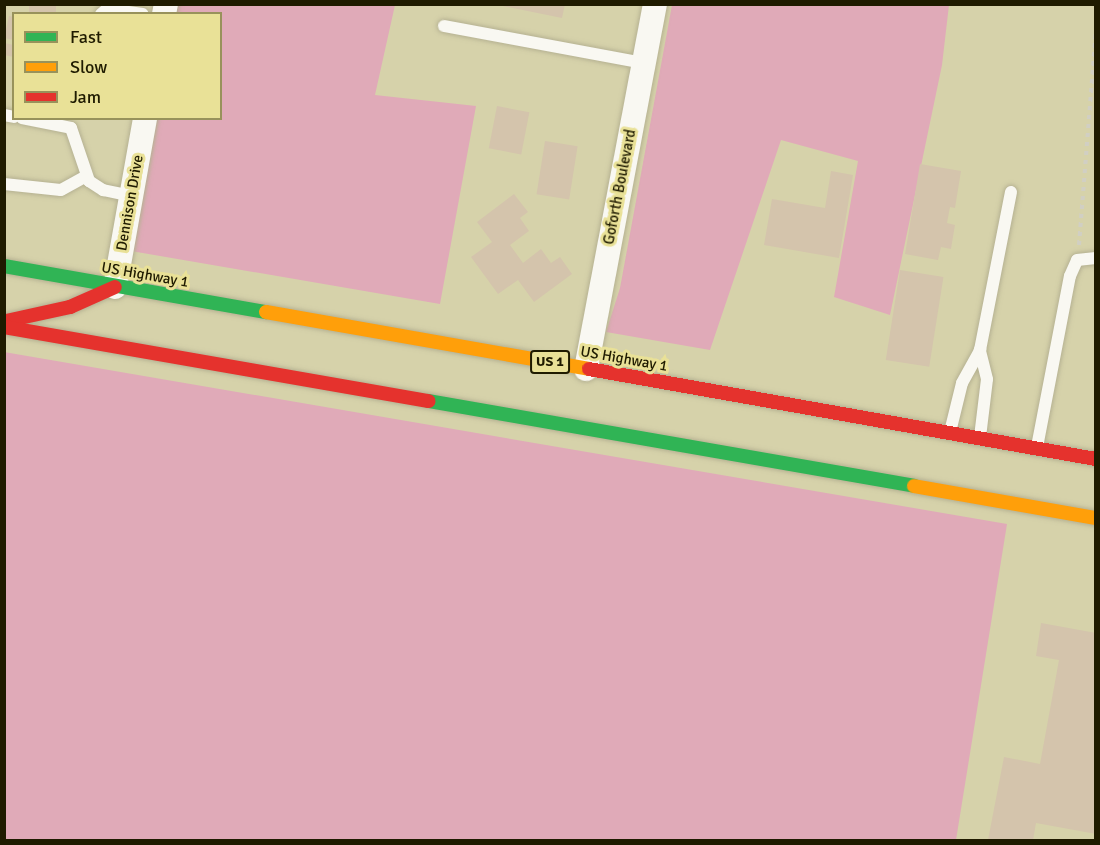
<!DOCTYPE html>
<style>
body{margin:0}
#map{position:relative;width:1100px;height:845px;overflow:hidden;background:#d6d2aa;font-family:Signika,sans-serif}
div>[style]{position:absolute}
.green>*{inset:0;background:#e0aab8}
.building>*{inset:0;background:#d4c4ac;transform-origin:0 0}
.path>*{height:4px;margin-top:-2px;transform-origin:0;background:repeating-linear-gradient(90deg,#d1cfc3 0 4.5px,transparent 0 9px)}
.roads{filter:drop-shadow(0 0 2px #b5b192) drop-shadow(0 0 2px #b5b192)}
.lane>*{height:12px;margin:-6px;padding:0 6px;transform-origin:6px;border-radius:6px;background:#f9f8f2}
.street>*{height:24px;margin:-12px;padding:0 12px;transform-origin:12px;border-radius:12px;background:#f9f8f2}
.fast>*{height:14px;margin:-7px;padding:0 7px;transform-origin:7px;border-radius:7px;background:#30b455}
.slow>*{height:14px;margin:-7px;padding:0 7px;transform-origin:7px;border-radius:7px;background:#ff9f0a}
.jam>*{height:14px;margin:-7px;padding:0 7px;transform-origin:7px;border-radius:7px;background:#e5322d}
span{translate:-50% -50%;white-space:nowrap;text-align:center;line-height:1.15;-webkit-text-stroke:6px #e9e197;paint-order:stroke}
.shield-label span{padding:2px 4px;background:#e9e197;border:2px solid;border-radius:4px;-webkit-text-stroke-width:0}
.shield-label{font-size:14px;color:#1f1b00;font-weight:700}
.street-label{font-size:15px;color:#1f1b00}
.frame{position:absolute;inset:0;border:6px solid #1f1b00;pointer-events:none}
.legend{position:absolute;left:12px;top:12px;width:210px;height:108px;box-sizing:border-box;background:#e9e197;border:2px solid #98925b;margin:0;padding:8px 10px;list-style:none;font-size:18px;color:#1f1b00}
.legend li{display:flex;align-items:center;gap:12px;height:30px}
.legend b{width:30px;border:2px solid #98925b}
</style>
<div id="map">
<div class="green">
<i style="clip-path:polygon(176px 5px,395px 5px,375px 95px,476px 106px,440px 304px,131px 251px,156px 119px,220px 118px,220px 14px,175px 13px)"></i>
<i style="clip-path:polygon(672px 5px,949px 5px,942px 65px,890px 315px,834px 297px,858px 161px,781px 140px,710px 350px,606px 332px,620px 288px)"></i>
<i style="clip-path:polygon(4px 352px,1007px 524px,956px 840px,5px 840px)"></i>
</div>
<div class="building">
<i style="left:29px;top:4px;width:27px;height:10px"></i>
<i style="clip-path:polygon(493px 4px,565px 4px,562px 18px)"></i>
<i style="clip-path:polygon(9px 16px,14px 17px,14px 40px,4px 38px)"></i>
<i style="clip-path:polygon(4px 43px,14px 45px,14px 57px,4px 55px)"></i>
<i style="left:497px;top:106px;width:33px;height:43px;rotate:11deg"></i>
<i style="left:545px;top:141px;width:33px;height:54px;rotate:9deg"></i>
<i style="clip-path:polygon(920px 164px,961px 171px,955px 208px,950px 207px,947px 223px,955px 225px,951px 249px,941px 247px,938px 260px,905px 254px)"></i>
<i style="clip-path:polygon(831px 171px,853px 175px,839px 258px,764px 245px,772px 199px,825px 208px)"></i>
<i style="clip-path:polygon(514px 194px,528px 212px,520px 218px,529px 231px,510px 245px,523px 263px,541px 249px,551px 263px,560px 257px,572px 274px,534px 302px,518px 280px,498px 294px,471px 257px,492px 242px,477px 222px)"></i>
<i style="left:900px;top:270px;width:44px;height:91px;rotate:9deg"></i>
<i style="clip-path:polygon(1041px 623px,1096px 633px,1096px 834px,1036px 823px,1033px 840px,988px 840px,1004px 757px,1040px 764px,1059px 660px,1036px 656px)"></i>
</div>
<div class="path">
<i style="left:1079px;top:245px;width:215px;rotate:-85.5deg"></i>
</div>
<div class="roads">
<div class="lane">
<i style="left:101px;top:14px;width:8px;rotate:-40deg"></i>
<i style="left:107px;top:9px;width:36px;rotate:8deg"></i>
<i style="left:444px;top:26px;width:203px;rotate:10.5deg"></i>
<i style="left:4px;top:115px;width:10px;rotate:11deg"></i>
<i style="left:22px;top:118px;width:50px;rotate:11.5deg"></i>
<i style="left:71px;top:128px;width:56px;rotate:71.2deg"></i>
<i style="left:89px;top:181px;width:17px;rotate:33deg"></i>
<i style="left:103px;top:190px;width:30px;rotate:12deg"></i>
<i style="left:4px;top:184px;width:57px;rotate:6deg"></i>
<i style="left:61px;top:190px;width:29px;rotate:-29deg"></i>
<i style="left:950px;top:432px;width:50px;rotate:-76.2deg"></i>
<i style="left:962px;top:383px;width:38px;rotate:-61deg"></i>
<i style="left:980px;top:350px;width:161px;rotate:-78.9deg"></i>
<i style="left:980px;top:437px;width:58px;rotate:-83.1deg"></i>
<i style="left:987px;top:379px;width:30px;rotate:-104deg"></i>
<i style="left:1037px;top:447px;width:174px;rotate:-79.1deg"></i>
<i style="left:1070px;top:276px;width:17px;rotate:-66deg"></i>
<i style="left:1077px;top:260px;width:19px;rotate:-6deg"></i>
</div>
<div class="street">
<i style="left:164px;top:14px;width:10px;rotate:-79deg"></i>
<i style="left:115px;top:287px;width:172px;rotate:-79.9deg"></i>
<i style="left:586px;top:369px;width:371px;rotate:-79.3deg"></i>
</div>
<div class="fast">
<i style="left:4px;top:266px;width:266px;rotate:10deg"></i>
<i style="left:429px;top:401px;width:492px;rotate:9.9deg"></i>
</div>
<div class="slow">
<i style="left:266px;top:312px;width:328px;rotate:10deg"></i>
<i style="left:914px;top:486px;width:185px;rotate:10deg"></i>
</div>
<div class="jam">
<i style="left:6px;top:321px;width:66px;rotate:-12.3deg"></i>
<i style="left:70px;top:307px;width:49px;rotate:-24deg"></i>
<i style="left:4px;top:327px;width:431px;rotate:9.9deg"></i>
<i style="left:589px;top:369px;width:515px;rotate:10.07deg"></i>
</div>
</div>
<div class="shield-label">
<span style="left:550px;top:362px">US 1</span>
</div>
<div class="street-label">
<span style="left:620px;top:187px;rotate:-79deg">Goforth Boulevard</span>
<span style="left:130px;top:203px;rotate:-80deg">Dennison Drive</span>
<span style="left:145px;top:275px;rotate:10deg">US Highway 1</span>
<span style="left:624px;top:359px;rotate:10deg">US Highway 1</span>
</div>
<div class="frame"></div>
<ul class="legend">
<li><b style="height:8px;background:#30b455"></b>Fast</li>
<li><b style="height:8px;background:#ff9f0a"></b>Slow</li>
<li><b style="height:8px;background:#e5322d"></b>Jam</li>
</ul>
</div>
